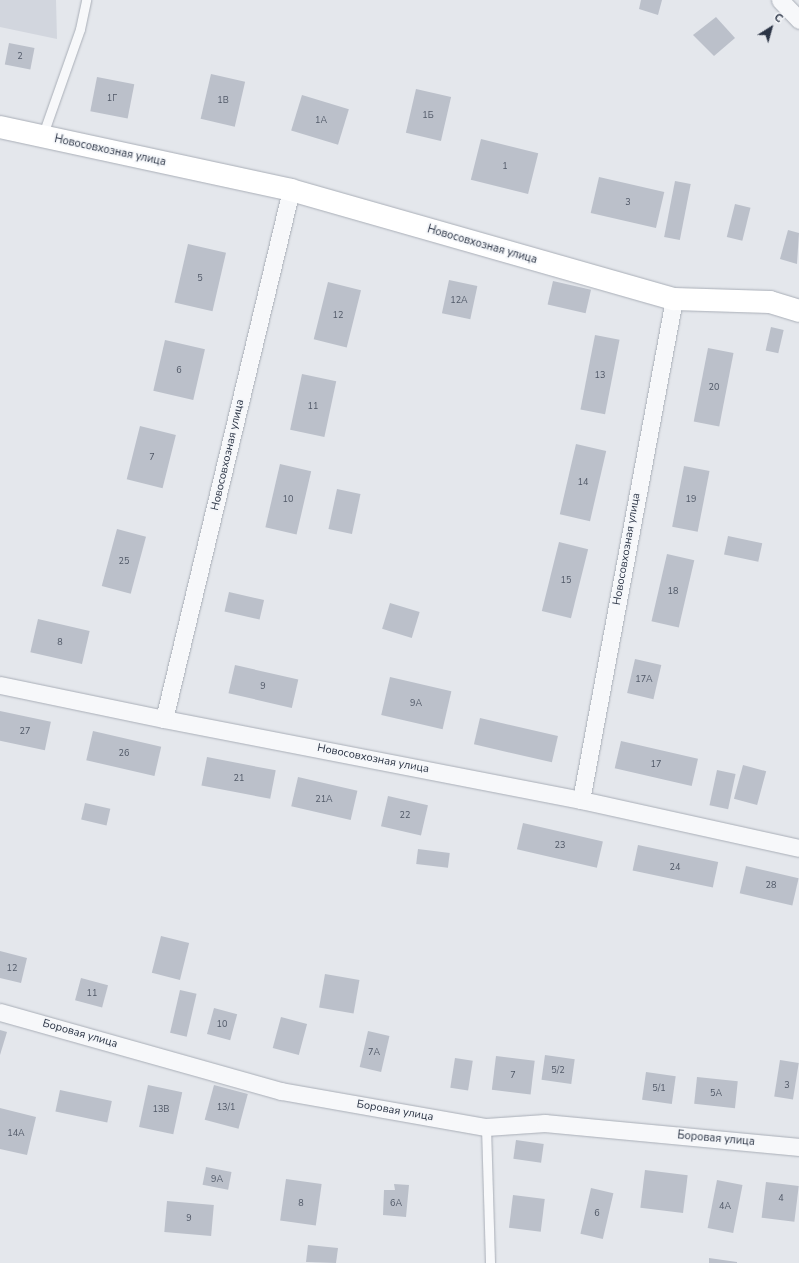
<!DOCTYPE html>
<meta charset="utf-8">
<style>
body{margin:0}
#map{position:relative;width:799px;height:1263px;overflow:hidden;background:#e4e7ec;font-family:"Nunito Sans",sans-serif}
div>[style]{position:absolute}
.built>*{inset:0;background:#d2d6de}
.building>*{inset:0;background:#bbc0ca;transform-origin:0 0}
.roads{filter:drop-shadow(0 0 1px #a9aeb7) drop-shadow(0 0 1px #a9aeb7)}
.lane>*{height:9px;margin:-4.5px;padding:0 4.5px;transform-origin:4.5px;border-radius:4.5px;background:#f7f8fa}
.street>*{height:17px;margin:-8.5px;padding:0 8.5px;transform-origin:8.5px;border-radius:8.5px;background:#f7f8fa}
.secondary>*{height:22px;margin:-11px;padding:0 11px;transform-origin:11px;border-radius:11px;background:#fff}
span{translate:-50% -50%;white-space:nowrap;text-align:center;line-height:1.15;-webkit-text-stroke:3px #f4f6f9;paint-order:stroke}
.number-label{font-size:9px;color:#4f5766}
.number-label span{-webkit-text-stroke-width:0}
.street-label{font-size:11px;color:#2b3445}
.north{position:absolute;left:751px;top:8px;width:40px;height:40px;-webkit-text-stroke:3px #f4f6f9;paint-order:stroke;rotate:37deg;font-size:11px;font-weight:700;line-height:16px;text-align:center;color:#2b3445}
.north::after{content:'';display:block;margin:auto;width:14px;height:18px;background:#2b3445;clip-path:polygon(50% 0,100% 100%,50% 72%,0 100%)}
</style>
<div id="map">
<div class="built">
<i style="clip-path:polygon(0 0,56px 0,57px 39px,0 27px)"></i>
</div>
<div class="building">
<i style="clip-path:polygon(641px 0,662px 0,658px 15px,639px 9px)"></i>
<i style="clip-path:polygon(716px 17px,735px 38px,714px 56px,693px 35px)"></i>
<i style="left:9px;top:43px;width:26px;height:22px;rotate:11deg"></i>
<i style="left:211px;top:74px;width:35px;height:46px;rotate:13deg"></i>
<i style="left:97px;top:77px;width:38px;height:35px;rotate:11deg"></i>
<i style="left:416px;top:89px;width:36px;height:45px;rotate:13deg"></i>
<i style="left:302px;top:95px;width:49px;height:37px;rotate:17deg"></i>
<i style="left:481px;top:139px;width:59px;height:42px;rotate:14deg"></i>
<i style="left:599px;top:177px;width:67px;height:37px;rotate:13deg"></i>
<i style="left:675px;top:181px;width:16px;height:57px;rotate:11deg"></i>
<i style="left:735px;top:204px;width:16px;height:34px;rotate:14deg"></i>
<i style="clip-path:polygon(788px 230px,799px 233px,797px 264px,780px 259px)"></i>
<i style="left:188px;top:244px;width:39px;height:60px;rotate:13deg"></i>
<i style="left:449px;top:280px;width:29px;height:34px;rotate:12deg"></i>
<i style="left:553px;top:281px;width:39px;height:24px;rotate:13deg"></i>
<i style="left:328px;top:282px;width:34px;height:59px;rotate:14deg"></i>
<i style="left:771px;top:327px;width:13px;height:24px;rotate:13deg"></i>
<i style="left:595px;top:335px;width:25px;height:76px;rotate:11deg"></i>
<i style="left:165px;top:340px;width:41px;height:52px;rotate:13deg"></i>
<i style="left:708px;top:348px;width:26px;height:75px;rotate:11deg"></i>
<i style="left:302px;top:374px;width:35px;height:57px;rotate:12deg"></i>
<i style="left:140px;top:426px;width:37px;height:55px;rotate:14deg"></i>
<i style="left:576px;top:444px;width:31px;height:72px;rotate:13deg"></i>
<i style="left:280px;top:464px;width:32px;height:65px;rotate:13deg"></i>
<i style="left:684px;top:466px;width:26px;height:62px;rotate:11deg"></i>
<i style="left:337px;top:489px;width:24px;height:41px;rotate:12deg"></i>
<i style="left:117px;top:529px;width:30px;height:59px;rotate:15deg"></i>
<i style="left:728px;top:536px;width:35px;height:19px;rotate:12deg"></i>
<i style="left:559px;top:542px;width:30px;height:71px;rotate:14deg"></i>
<i style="left:667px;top:554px;width:28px;height:69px;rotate:13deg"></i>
<i style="left:229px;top:592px;width:36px;height:20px;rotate:13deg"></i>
<i style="left:390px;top:603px;width:31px;height:27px;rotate:17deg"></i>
<i style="left:38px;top:619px;width:53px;height:34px;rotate:13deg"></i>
<i style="left:635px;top:659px;width:27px;height:35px;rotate:13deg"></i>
<i style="left:235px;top:665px;width:65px;height:29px;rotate:13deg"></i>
<i style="left:390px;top:677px;width:63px;height:39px;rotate:13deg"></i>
<i style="left:0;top:711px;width:52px;height:29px;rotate:12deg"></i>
<i style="left:480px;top:718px;width:80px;height:27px;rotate:13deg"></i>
<i style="left:93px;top:731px;width:70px;height:30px;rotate:13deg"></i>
<i style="left:621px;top:741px;width:79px;height:28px;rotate:13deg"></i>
<i style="left:207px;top:757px;width:70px;height:29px;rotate:11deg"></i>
<i style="left:743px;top:765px;width:24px;height:35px;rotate:15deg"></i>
<i style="left:717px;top:770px;width:19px;height:36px;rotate:12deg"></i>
<i style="left:298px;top:777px;width:61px;height:30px;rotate:13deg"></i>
<i style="left:388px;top:796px;width:41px;height:31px;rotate:13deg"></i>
<i style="left:85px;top:803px;width:26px;height:17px;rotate:13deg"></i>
<i style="left:523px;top:823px;width:82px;height:27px;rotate:13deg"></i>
<i style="left:638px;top:845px;width:82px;height:26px;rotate:12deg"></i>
<i style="left:418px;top:849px;width:32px;height:15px;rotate:7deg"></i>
<i style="left:746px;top:866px;width:54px;height:28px;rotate:13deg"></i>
<i style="left:161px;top:936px;width:29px;height:38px;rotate:14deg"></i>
<i style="clip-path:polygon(0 951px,27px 958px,21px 983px,0 978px)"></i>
<i style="left:325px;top:974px;width:35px;height:34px;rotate:10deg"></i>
<i style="left:81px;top:978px;width:28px;height:23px;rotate:15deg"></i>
<i style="left:180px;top:990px;width:17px;height:44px;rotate:13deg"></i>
<i style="left:214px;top:1008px;width:24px;height:27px;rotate:15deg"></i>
<i style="left:281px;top:1017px;width:27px;height:32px;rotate:15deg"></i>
<i style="clip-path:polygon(0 1030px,7px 1032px,0 1055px)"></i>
<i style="left:368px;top:1031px;width:22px;height:37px;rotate:13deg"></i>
<i style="left:545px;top:1055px;width:30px;height:25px;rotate:8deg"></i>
<i style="left:496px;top:1056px;width:39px;height:34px;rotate:7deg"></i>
<i style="left:455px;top:1058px;width:18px;height:30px;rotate:9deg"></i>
<i style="left:780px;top:1060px;width:19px;height:37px;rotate:9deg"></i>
<i style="left:646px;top:1072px;width:30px;height:28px;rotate:8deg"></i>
<i style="left:697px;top:1077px;width:41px;height:27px;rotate:6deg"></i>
<i style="left:148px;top:1085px;width:35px;height:43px;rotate:12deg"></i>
<i style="left:214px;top:1085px;width:35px;height:36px;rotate:15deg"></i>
<i style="left:60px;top:1090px;width:53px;height:22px;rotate:12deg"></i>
<i style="clip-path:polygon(0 1108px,36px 1117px,27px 1155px,0 1149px)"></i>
<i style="left:516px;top:1140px;width:28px;height:19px;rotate:8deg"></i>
<i style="left:206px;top:1167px;width:26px;height:18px;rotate:11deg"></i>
<i style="left:645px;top:1170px;width:43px;height:38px;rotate:7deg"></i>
<i style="left:286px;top:1179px;width:36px;height:42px;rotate:8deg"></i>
<i style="left:717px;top:1180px;width:26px;height:49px;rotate:11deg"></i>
<i style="left:766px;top:1182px;width:33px;height:36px;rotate:7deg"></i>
<i style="clip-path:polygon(394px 1184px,409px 1185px,406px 1217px,383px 1215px,384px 1190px,395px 1190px)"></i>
<i style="left:591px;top:1188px;width:23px;height:47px;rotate:13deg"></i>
<i style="left:513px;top:1195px;width:32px;height:33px;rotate:7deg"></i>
<i style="left:167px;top:1201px;width:47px;height:31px;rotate:5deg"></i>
<i style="clip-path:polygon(308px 1245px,338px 1248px,336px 1263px,306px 1262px)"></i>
<i style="clip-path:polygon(709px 1258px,737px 1262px,737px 1263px,709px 1263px)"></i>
</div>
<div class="roads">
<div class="lane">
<i style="left:42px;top:137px;width:114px;rotate:-70.6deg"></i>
<i style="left:80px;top:29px;width:30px;rotate:-78deg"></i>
<i style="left:486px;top:1127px;width:136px;rotate:88.3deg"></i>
</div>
<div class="street">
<i style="left:780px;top:0;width:28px;rotate:46deg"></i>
<i style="left:0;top:685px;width:167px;rotate:11.7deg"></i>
<i style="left:164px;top:719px;width:425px;rotate:11deg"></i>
<i style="left:581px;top:800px;width:223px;rotate:12.4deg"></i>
<i style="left:164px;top:719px;width:544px;rotate:-76.5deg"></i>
<i style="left:581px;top:800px;width:510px;rotate:-79.48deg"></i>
<i style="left:0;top:1012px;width:292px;rotate:15.7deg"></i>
<i style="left:281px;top:1091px;width:208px;rotate:10deg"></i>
<i style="left:486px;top:1127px;width:59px;rotate:-3.9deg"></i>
<i style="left:545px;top:1123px;width:255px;rotate:5.4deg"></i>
</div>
<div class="secondary">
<i style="left:0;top:127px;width:298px;rotate:12.2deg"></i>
<i style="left:291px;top:190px;width:398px;rotate:15.9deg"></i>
<i style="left:674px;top:299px;width:96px;rotate:1.8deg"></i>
<i style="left:770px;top:302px;width:30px;rotate:17deg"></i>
</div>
</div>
<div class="number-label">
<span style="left:20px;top:56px">2</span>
<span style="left:112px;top:98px">1Г</span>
<span style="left:223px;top:100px">1В</span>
<span style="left:428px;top:115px">1Б</span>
<span style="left:321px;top:120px">1А</span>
<span style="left:505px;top:166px">1</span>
<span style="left:628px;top:202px">3</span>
<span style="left:200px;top:278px">5</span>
<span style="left:459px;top:300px">12А</span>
<span style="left:338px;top:315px">12</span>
<span style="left:179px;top:370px">6</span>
<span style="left:600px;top:375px">13</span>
<span style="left:714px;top:387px">20</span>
<span style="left:313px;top:406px">11</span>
<span style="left:152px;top:457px">7</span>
<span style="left:583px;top:482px">14</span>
<span style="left:288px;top:499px">10</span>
<span style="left:691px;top:499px">19</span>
<span style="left:124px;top:561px">25</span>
<span style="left:566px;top:580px">15</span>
<span style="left:673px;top:591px">18</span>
<span style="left:60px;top:642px">8</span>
<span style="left:644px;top:679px">17А</span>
<span style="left:263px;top:686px">9</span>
<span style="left:416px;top:703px">9А</span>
<span style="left:25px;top:731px">27</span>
<span style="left:124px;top:753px">26</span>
<span style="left:656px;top:764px">17</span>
<span style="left:239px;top:778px">21</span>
<span style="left:324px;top:799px">21А</span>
<span style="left:405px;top:815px">22</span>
<span style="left:560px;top:845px">23</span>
<span style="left:675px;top:867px">24</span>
<span style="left:771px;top:885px">28</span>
<span style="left:12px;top:968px">12</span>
<span style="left:92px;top:993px">11</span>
<span style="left:222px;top:1024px">10</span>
<span style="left:374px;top:1052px">7А</span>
<span style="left:558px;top:1070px">5/2</span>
<span style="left:513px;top:1075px">7</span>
<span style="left:787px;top:1085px">3</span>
<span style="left:659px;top:1088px">5/1</span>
<span style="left:716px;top:1093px">5А</span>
<span style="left:226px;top:1107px">13/1</span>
<span style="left:161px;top:1109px">13В</span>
<span style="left:16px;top:1133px">14А</span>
<span style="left:217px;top:1179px">9А</span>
<span style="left:781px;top:1198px">4</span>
<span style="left:301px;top:1203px">8</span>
<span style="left:396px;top:1203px">6А</span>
<span style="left:725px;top:1206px">4А</span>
<span style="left:597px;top:1213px">6</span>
<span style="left:189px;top:1218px">9</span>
</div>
<div class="street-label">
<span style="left:110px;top:151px;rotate:12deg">Новосовхозная улица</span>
<span style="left:482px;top:245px;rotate:16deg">Новосовхозная улица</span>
<span style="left:228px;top:455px;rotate:-77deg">Новосовхозная улица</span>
<span style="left:627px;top:549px;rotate:-80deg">Новосовхозная улица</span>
<span style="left:373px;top:759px;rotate:11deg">Новосовхозная улица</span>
<span style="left:80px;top:1034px;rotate:16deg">Боровая улица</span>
<span style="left:395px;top:1111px;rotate:10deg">Боровая улица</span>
<span style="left:716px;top:1139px;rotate:5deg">Боровая улица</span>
</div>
<div class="north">С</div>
</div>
